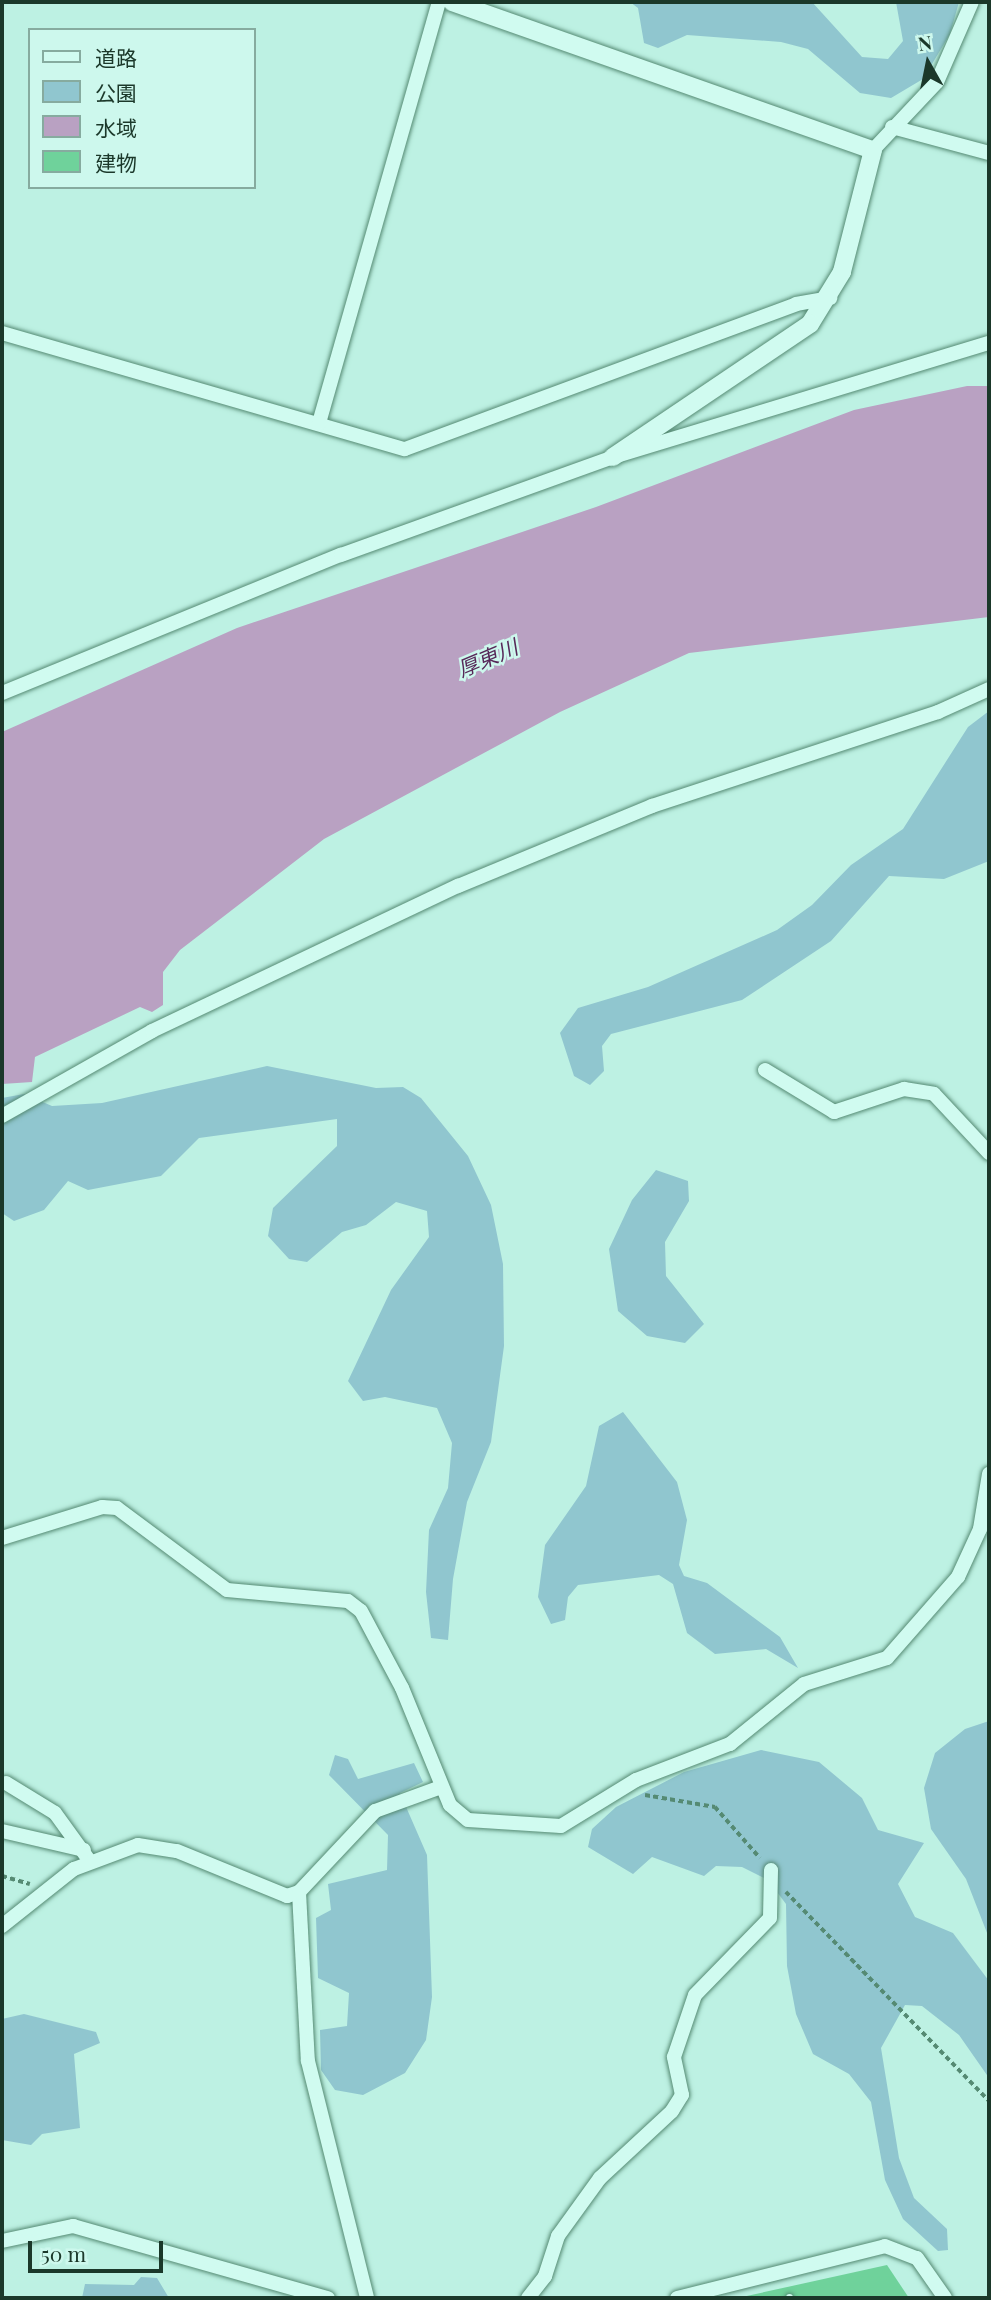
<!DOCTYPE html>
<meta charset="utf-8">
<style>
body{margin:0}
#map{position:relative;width:991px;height:2300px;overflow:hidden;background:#bdf1e3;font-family:"Playfair Display","Noto Sans JP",serif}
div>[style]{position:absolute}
.green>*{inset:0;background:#90c6cf}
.water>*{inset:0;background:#b9a1c2}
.building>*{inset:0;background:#6fd29b}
.path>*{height:3.5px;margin-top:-1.75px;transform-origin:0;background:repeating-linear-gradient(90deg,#558a73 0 5px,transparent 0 8.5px)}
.roads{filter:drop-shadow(0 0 2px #558a73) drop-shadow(0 0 2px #558a73)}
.service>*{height:7px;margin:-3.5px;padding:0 3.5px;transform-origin:3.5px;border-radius:3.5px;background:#d0fbf0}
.minor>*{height:14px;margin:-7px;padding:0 7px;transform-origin:7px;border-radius:7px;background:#d0fbf0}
.tertiary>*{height:18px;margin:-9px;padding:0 9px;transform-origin:9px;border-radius:9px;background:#d0fbf0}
span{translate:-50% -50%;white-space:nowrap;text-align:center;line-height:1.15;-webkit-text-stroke:5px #cdf8ed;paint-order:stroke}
.water-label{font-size:21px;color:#572959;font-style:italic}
.frame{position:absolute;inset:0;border:4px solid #1b382a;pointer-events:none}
.legend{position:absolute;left:28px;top:28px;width:228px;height:161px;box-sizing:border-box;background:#cdf8ed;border:2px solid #86ab9f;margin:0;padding:9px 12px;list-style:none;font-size:21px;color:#1b382a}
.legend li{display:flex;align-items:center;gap:14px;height:35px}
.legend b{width:35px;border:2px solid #86ab9f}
.north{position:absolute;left:893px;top:28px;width:70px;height:70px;-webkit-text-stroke:5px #cdf8ed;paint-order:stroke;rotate:351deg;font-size:19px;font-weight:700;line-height:28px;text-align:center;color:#1b382a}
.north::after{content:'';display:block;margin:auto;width:24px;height:32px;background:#1b382a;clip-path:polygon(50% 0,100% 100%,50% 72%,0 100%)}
.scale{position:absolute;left:28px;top:2241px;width:135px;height:32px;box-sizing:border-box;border:4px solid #1b382a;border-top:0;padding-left:9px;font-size:21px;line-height:24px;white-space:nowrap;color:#1b382a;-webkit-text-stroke:5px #cdf8ed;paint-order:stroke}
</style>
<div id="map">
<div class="green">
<i style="clip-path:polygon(630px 2px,812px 2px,862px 57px,888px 59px,903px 41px,896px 2px,959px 2px,950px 34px,923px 79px,891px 98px,860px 93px,808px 49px,781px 42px,687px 35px,658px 48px,644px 43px,638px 8px)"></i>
<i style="clip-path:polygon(989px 711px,989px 861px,944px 879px,889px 876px,831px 941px,742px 1000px,611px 1034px,602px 1046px,604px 1071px,590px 1085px,574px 1076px,560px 1033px,578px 1008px,648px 987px,777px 930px,812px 905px,851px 865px,903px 829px,968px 727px)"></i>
<i style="clip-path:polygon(267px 1066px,376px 1088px,403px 1087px,421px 1098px,468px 1156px,491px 1205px,503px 1264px,504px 1346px,491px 1442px,467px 1502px,453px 1579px,448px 1640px,431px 1638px,426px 1592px,429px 1530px,448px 1488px,452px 1443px,437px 1408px,385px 1397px,363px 1401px,348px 1381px,391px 1290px,429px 1237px,427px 1211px,396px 1202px,366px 1225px,342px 1232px,307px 1262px,289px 1259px,268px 1236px,273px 1208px,337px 1146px,337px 1119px,199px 1138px,161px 1176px,88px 1190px,68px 1181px,44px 1210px,14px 1221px,2px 1213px,2px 1098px,24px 1094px,52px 1106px,102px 1103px)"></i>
<i style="clip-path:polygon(656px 1170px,688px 1181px,689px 1201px,665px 1242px,666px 1276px,704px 1324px,685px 1343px,647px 1336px,618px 1311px,609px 1249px,632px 1200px)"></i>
<i style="clip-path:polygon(623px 1412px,677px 1482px,687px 1520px,679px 1565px,684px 1576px,707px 1583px,780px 1637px,798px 1668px,766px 1649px,715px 1654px,687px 1633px,673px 1584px,659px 1575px,578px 1585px,568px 1597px,565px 1620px,551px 1624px,538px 1597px,545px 1545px,586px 1486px,599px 1426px)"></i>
<i style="clip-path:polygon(989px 1721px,989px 1938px,966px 1879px,931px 1829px,924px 1788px,935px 1753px,965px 1729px)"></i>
<i style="clip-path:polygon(761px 1750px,819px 1762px,862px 1798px,878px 1830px,924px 1843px,898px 1884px,915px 1917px,953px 1933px,989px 1981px,989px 2078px,959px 2035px,922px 2006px,905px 2005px,881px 2048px,899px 2158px,914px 2198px,947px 2229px,948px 2250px,938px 2251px,903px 2219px,885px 2180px,871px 2102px,849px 2074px,813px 2054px,796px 2014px,787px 1966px,786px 1904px,768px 1880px,742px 1867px,716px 1866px,704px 1876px,652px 1857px,633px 1874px,588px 1847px,592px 1829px,616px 1807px,684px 1772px)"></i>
<i style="clip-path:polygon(335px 1755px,348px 1759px,358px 1779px,414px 1763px,423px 1782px,400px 1793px,427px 1855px,432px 1997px,426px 2040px,405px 2073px,363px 2095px,335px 2090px,321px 2070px,320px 2030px,347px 2026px,349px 1993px,318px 1978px,316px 1918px,331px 1910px,328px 1884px,387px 1870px,388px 1835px,329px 1775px)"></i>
<i style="clip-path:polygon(24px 2014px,96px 2032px,100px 2043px,74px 2054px,80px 2128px,42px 2134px,31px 2145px,2px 2140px,2px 2019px)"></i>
<i style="clip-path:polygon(141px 2277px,157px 2278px,169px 2298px,82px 2298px,85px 2284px,134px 2285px)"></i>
</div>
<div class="water">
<i style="clip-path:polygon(967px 386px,989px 386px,989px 617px,689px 653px,560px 712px,324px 839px,180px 950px,163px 972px,163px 1005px,152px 1012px,140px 1007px,35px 1057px,32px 1082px,2px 1084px,2px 732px,237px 628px,596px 507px,854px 410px)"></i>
</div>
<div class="building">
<i style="clip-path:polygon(887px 2265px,909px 2298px,743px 2298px,742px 2297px)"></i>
</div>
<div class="path">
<i style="left:645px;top:1795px;width:71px;rotate:9.7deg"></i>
<i style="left:715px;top:1807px;width:68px;rotate:48.6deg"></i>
<i style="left:2px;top:1876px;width:29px;rotate:16deg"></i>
<i style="left:786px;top:1892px;width:291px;rotate:45.8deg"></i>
</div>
<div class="roads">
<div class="service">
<i style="left:789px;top:2297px;width:1px;rotate:90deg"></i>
</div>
<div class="minor">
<i style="left:892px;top:127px;width:100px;rotate:15deg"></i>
<i style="left:873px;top:150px;width:93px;rotate:-46.7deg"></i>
<i style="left:937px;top:82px;width:87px;rotate:-66.4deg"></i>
<i style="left:2px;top:333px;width:419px;rotate:16.1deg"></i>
<i style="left:405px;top:449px;width:417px;rotate:-20.3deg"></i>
<i style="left:796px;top:304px;width:35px;rotate:-10deg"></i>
<i style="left:319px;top:423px;width:438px;rotate:-74.1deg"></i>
<i style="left:2px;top:693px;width:366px;rotate:-22.2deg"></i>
<i style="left:341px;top:555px;width:289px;rotate:-19.8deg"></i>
<i style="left:613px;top:457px;width:393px;rotate:-16.9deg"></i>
<i style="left:765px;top:1070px;width:81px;rotate:31.3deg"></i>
<i style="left:834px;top:1112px;width:74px;rotate:-18.2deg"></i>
<i style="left:904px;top:1089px;width:30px;rotate:9deg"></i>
<i style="left:934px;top:1094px;width:81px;rotate:47deg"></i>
<i style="left:2px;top:1116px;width:172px;rotate:-29.5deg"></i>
<i style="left:152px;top:1031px;width:339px;rotate:-25.4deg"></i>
<i style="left:458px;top:886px;width:210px;rotate:-22.4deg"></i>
<i style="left:652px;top:806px;width:301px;rotate:-18.2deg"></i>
<i style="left:938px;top:712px;width:56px;rotate:-24.3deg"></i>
<i style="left:2px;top:1538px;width:105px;rotate:-17.2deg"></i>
<i style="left:102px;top:1507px;width:15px;rotate:4deg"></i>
<i style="left:117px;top:1508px;width:137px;rotate:36.7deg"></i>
<i style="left:227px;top:1590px;width:121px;rotate:5.2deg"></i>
<i style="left:348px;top:1601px;width:16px;rotate:38deg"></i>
<i style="left:361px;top:1611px;width:87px;rotate:62deg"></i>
<i style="left:402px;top:1688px;width:126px;rotate:67.7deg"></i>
<i style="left:450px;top:1805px;width:23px;rotate:40deg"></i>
<i style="left:468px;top:1820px;width:93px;rotate:3.7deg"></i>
<i style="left:561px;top:1826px;width:88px;rotate:-31.5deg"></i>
<i style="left:636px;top:1780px;width:101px;rotate:-21deg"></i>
<i style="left:730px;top:1744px;width:95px;rotate:-39deg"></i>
<i style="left:804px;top:1684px;width:87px;rotate:-17.4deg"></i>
<i style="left:887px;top:1658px;width:108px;rotate:-48.8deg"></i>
<i style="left:958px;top:1577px;width:53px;rotate:-65.4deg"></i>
<i style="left:980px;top:1529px;width:56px;rotate:-80.7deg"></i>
<i style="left:6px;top:1783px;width:57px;rotate:31.5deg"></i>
<i style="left:55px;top:1813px;width:58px;rotate:54.1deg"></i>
<i style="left:2px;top:1831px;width:84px;rotate:13deg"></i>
<i style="left:299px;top:1892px;width:169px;rotate:87deg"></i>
<i style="left:308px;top:2061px;width:244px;rotate:76deg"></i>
<i style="left:2px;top:1926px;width:92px;rotate:-38.4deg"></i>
<i style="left:74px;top:1869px;width:68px;rotate:-20.6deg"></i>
<i style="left:138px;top:1845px;width:39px;rotate:9deg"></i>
<i style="left:177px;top:1851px;width:119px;rotate:22.2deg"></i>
<i style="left:287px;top:1896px;width:13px;rotate:-18deg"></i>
<i style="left:299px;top:1892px;width:111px;rotate:-46.8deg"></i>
<i style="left:375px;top:1811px;width:70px;rotate:-20deg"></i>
<i style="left:2px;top:2241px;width:73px;rotate:-11.9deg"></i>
<i style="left:73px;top:2226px;width:265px;rotate:15.8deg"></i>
<i style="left:528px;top:2298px;width:28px;rotate:-52deg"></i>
<i style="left:545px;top:2276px;width:42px;rotate:-72deg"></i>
<i style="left:558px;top:2236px;width:72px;rotate:-54.1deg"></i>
<i style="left:600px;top:2178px;width:98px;rotate:-42.9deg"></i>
<i style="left:672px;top:2111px;width:19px;rotate:-58deg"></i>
<i style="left:682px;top:2095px;width:39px;rotate:-102deg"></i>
<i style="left:674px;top:2057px;width:65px;rotate:-71.3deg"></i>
<i style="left:695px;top:1995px;width:107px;rotate:-45.8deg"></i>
<i style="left:770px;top:1918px;width:48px;rotate:-88.8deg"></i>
<i style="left:677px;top:2298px;width:214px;rotate:-14deg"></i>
<i style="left:885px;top:2246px;width:34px;rotate:21deg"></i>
<i style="left:917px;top:2258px;width:49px;rotate:55deg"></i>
</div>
<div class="tertiary">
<i style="left:452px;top:2px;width:446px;rotate:19.4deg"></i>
<i style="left:873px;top:150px;width:126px;rotate:104.3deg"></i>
<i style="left:842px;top:272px;width:61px;rotate:121.6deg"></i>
<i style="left:810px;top:324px;width:238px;rotate:146deg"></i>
</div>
</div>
<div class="water-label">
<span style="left:487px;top:657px;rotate:-23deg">厚東川</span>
</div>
<div class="frame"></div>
<ul class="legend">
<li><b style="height:9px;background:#d0fbf0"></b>道路</li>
<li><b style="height:19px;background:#90c6cf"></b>公園</li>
<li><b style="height:19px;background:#b9a1c2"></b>水域</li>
<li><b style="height:19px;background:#6fd29b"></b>建物</li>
</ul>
<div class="north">N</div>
<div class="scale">50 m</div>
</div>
